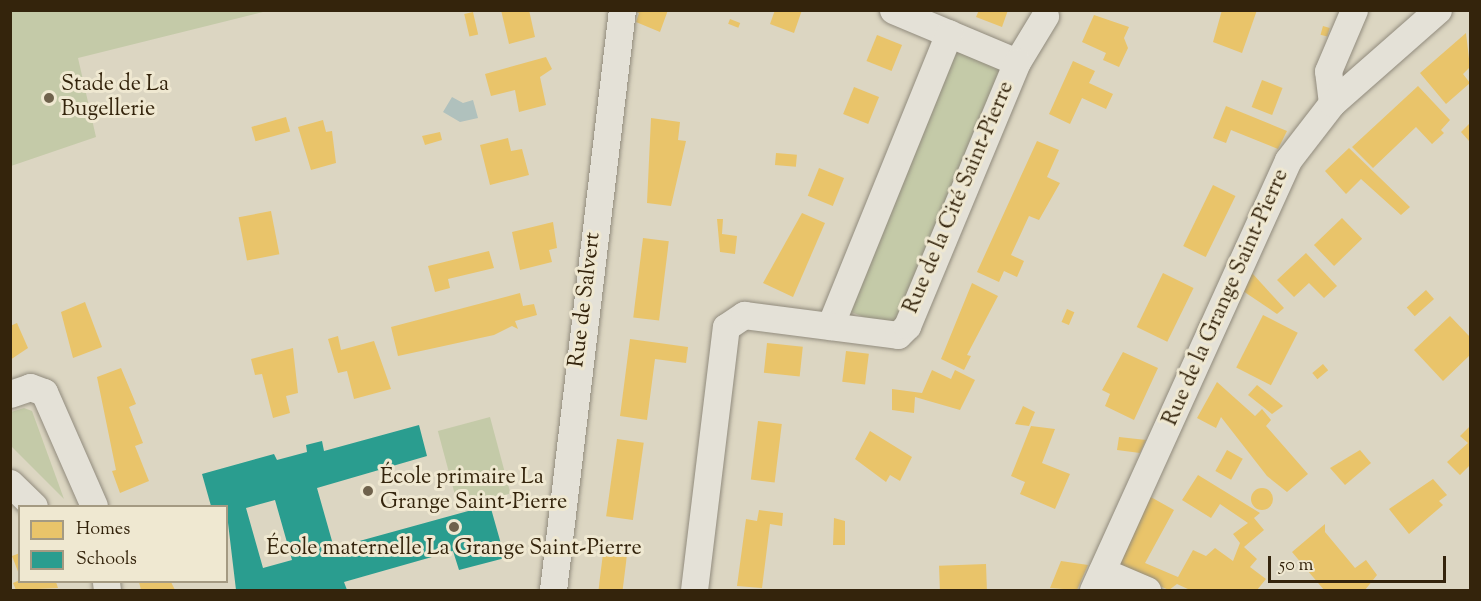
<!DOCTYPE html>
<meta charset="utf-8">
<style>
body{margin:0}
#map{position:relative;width:1481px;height:601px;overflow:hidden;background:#dcd6c2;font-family:"Sorts Mill Goudy",serif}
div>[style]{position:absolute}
.green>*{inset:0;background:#c4caa8;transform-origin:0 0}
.water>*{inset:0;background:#b0c1bd}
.homes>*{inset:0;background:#e9c46a;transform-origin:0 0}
.round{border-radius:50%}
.schools>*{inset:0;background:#2a9d8f}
.roads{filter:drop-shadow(0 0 2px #918b7d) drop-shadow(0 0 2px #918b7d)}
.street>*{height:27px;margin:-13.5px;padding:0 13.5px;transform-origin:13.5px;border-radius:13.5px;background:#e4e1d7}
.dots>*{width:16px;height:16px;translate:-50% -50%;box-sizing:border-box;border:3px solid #efe8d1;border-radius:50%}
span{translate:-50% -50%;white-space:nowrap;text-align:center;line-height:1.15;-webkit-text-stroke:6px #efe8d1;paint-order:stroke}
.poi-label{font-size:22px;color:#34240c}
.left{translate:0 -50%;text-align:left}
.street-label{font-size:22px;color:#34240c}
.frame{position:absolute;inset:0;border:12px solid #34240c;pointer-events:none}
.legend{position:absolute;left:18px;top:505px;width:210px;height:78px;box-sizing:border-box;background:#efe8d1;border:2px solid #a49a82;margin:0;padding:8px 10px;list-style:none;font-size:18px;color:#34240c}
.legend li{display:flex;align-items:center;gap:12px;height:30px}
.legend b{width:30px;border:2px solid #a49a82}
.scale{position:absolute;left:1268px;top:556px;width:178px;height:27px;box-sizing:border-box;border:3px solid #34240c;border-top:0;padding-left:8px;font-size:18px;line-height:21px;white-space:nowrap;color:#34240c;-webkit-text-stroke:4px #efe8d1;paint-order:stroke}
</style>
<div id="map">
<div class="green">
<i style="clip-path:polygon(10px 11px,11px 10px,267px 11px,78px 58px,96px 137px,11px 166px)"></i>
<i style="left:949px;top:44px;width:64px;height:285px;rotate:22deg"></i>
<i style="clip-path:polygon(24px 408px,32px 411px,64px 499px,11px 446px,11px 412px)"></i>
<i style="left:490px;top:417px;width:79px;height:54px;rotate:75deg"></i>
</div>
<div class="water">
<i style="clip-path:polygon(452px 97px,463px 103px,473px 100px,478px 118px,460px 122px,443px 112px)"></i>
</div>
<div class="homes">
<i style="clip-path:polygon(501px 10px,529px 10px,535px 37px,509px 44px)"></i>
<i style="clip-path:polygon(668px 10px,660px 32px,636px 22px,639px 13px,633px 11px)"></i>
<i style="clip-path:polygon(775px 10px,802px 10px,794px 33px,770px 24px)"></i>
<i style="clip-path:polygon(979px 10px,1008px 10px,1002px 27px,976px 17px)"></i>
<i style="clip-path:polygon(1222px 10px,1257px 10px,1242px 53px,1213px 42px)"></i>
<i style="left:473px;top:12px;width:23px;height:9px;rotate:77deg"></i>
<i style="clip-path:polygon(1094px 15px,1129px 27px,1124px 38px,1128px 48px,1119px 67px,1103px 60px,1106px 53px,1082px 42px)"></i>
<i style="left:730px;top:19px;width:11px;height:5px;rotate:22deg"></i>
<i style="left:1323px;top:26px;width:7px;height:9px;rotate:16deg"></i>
<i style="clip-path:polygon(1466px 33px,1470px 67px,1463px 74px,1470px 83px,1446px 104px,1420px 73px)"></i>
<i style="left:877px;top:35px;width:27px;height:28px;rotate:22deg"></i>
<i style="clip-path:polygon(546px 57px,552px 69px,540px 77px,546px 105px,519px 112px,515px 90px,491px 96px,485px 74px)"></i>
<i style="clip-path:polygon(1073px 61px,1095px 71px,1089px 83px,1113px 94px,1106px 109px,1082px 98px,1070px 124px,1049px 114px)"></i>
<i style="left:1262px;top:80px;width:22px;height:29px;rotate:21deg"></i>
<i style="clip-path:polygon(1418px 86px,1450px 120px,1441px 130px,1444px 133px,1432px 144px,1416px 127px,1373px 168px,1352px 147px)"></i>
<i style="left:854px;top:87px;width:27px;height:29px;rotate:22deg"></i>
<i style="clip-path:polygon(1226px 106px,1287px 131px,1278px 149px,1231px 130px,1226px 143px,1213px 138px)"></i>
<i style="left:286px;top:117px;width:15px;height:36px;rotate:74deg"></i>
<i style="clip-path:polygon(651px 118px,680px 122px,678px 140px,686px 141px,671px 206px,647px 203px)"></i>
<i style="clip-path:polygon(323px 120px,326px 132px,332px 131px,336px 163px,311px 170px,298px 127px)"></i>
<i style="clip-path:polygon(1470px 123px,1470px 142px,1461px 132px)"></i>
<i style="clip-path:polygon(440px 132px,442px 140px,425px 145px,422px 136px)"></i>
<i style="clip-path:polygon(508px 138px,511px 151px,522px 149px,529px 175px,490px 185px,480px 145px)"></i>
<i style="clip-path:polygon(1037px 141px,1059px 150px,1047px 177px,1060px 183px,1039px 220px,1029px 216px,1011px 255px,1024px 261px,1017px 277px,1004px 271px,999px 282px,977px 272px)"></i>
<i style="clip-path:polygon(1349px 148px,1410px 207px,1401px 215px,1361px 179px,1346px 194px,1325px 171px)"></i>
<i style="left:776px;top:153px;width:21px;height:12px;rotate:5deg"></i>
<i style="left:819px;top:168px;width:27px;height:30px;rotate:22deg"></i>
<i style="left:1213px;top:185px;width:25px;height:68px;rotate:26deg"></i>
<i style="left:271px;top:211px;width:44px;height:33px;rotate:79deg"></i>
<i style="clip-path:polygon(802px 213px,825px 223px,793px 297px,763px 283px)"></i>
<i style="left:1342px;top:218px;width:29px;height:39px;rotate:46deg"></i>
<i style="clip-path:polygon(717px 219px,723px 219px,722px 234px,737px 236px,735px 254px,720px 252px)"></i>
<i style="clip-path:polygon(553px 222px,557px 248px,549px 250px,552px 262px,520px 270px,512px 232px)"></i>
<i style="left:643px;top:238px;width:26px;height:80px;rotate:7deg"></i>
<i style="clip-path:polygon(489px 251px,494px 268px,448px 279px,450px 288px,435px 292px,428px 266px)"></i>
<i style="clip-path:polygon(1306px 253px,1337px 286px,1324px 298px,1309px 283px,1294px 297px,1277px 280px)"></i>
<i style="left:1163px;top:273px;width:34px;height:60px;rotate:26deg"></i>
<i style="clip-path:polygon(1252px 273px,1284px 308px,1277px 314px,1243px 291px)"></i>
<i style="clip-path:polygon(972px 283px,998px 296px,967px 355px,971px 356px,964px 370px,941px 359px)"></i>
<i style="left:1426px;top:290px;width:12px;height:26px;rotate:48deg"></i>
<i style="clip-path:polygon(520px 293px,523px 306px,534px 304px,537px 315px,515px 321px,518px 329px,512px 326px,494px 335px,398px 356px,391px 327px)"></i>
<i style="clip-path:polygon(85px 302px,102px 347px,73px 358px,61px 312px)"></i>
<i style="left:1067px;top:309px;width:8px;height:14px;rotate:23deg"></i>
<i style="left:1263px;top:315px;width:39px;height:59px;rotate:27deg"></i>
<i style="clip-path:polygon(1450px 316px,1470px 337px,1470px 355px,1443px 381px,1414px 350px)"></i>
<i style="clip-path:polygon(17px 323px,28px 348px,10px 360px,10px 326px)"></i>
<i style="clip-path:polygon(338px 336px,341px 350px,374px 341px,391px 389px,354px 399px,347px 371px,338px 373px,328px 339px)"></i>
<i style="clip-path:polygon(630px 339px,688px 347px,686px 363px,655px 359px,647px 420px,620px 416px)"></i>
<i style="left:767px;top:343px;width:36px;height:30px;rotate:6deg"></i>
<i style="clip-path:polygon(293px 348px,298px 393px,286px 396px,290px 413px,273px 418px,262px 374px,255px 375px,251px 359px)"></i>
<i style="left:846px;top:351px;width:23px;height:31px;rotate:7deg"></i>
<i style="clip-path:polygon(1123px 352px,1158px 368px,1134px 420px,1105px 406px,1110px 394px,1102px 390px)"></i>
<i style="left:1323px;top:364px;width:8px;height:14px;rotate:50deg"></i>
<i style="clip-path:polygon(121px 368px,136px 404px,129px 407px,143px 443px,135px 446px,149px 481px,120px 493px,112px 471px,116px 470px,97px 377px)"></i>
<i style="clip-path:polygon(932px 370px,951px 379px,955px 370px,975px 380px,960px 410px,915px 397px,914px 413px,892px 410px,892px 389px,922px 393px)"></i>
<i style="clip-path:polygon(1217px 382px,1255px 416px,1262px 409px,1271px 420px,1266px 426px,1308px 474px,1287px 492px,1267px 476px,1221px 417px,1216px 428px,1197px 418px)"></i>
<i style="clip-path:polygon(1257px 385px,1283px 406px,1272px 414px,1248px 395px)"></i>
<i style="clip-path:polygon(1023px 406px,1035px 412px,1029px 426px,1015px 424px)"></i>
<i style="left:758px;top:421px;width:24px;height:59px;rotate:7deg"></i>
<i style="clip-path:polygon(1031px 426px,1055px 429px,1042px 463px,1070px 474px,1055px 509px,1020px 494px,1025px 482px,1011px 476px)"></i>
<i style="clip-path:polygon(1470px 426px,1470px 465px,1460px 475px,1447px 462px,1468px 443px,1460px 436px)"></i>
<i style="clip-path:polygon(870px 431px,912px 457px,900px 481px,890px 475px,886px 482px,855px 459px)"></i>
<i style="clip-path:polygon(1119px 437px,1146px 440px,1140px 453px,1117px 450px)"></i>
<i style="left:617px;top:439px;width:27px;height:78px;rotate:8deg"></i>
<i style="left:1227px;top:450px;width:18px;height:24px;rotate:29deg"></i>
<i style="clip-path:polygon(1360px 450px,1371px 463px,1345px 485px,1330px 468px)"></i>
<i style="clip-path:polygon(1198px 475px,1260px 513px,1254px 518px,1264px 530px,1244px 547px,1257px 559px,1250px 567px,1266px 579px,1257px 590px,1190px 590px,1177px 584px,1169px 590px,1118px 568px,1149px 496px,1174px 510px,1145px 563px,1178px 577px,1193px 550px,1206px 556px,1215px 548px,1233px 561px,1240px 543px,1233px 534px,1248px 523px,1220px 504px,1211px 518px,1182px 500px)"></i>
<i style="clip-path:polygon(1433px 479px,1447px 495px,1439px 501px,1443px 505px,1409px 534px,1389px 509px)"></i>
<i class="round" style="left:1251px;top:488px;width:22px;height:22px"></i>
<i style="clip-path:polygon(759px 510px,783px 513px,782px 526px,770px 524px,762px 588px,737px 586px,746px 519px,757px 521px)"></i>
<i style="clip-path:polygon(834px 518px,845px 521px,845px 545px,833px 545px)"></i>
<i style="clip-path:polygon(1325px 524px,1325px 532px,1355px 568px,1366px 560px,1377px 575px,1365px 590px,1324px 590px,1292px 552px)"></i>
<i style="left:604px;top:545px;width:24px;height:45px;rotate:7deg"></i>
<i style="clip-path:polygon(20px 553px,20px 574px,19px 574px,12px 556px)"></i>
<i style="clip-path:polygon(1061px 561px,1088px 565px,1077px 590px,1050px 588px)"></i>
<i style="left:986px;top:564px;width:26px;height:47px;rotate:88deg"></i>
<i style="clip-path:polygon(20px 580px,56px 582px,58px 588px,16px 590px,13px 583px)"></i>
<i style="clip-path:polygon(139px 582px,171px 582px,175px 590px,141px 590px)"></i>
</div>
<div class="schools">
<i style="clip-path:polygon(evenodd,419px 425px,427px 456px,317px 488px,334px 548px,490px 505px,505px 558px,459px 570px,453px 551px,344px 582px,347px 590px,236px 590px,226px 506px,211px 506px,202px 474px,274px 454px,277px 460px,307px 452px,306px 445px,322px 441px,324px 451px,419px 425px,275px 500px,292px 560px,263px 568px,246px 508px,275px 500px)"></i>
</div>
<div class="roads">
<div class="street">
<i style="left:893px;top:10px;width:134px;rotate:22.8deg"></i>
<i style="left:1017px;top:62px;width:54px;rotate:-58.7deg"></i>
<i style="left:1332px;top:103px;width:32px;rotate:-97deg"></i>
<i style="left:1328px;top:71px;width:66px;rotate:-66.9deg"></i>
<i style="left:830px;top:326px;width:316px;rotate:-67.9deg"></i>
<i style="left:10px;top:394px;width:21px;rotate:-19deg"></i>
<i style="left:30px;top:387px;width:15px;rotate:20deg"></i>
<i style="left:44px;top:392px;width:124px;rotate:66.3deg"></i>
<i style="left:10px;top:483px;width:33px;rotate:44deg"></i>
<i style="left:1102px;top:571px;width:49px;rotate:22.9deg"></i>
<i style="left:106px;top:582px;width:8px;rotate:83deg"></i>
<i style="left:553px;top:590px;width:584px;rotate:-83.22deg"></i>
<i style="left:694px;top:590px;width:265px;rotate:-83.1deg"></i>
<i style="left:726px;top:327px;width:22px;rotate:-34deg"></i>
<i style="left:744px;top:315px;width:155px;rotate:7.4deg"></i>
<i style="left:898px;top:335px;width:13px;rotate:-45deg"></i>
<i style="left:907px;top:326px;width:286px;rotate:-67.4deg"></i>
<i style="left:1093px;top:590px;width:472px;rotate:-65.6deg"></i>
<i style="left:1288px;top:160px;width:72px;rotate:-52.3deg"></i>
<i style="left:1332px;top:103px;width:141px;rotate:-41.3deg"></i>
</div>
</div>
<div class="dots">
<i style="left:49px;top:98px;background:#6f624c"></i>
<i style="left:368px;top:491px;background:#6f624c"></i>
<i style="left:454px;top:527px;background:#6f624c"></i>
</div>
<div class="poi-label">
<span class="left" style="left:61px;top:98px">Stade de La<br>Bugellerie</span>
<span class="left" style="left:380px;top:491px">École primaire La<br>Grange Saint-Pierre</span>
<span style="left:454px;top:550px">École maternelle La Grange Saint-Pierre</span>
</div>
<div class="street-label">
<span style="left:960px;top:198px;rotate:-67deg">Rue de la Cité Saint-Pierre</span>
<span style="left:1227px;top:298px;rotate:-66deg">Rue de la Grange Saint-Pierre</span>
<span style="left:586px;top:300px;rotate:-83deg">Rue de Salvert</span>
</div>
<div class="frame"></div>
<ul class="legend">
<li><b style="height:16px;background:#e9c46a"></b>Homes</li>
<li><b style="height:16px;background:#2a9d8f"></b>Schools</li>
</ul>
<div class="scale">50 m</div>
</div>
